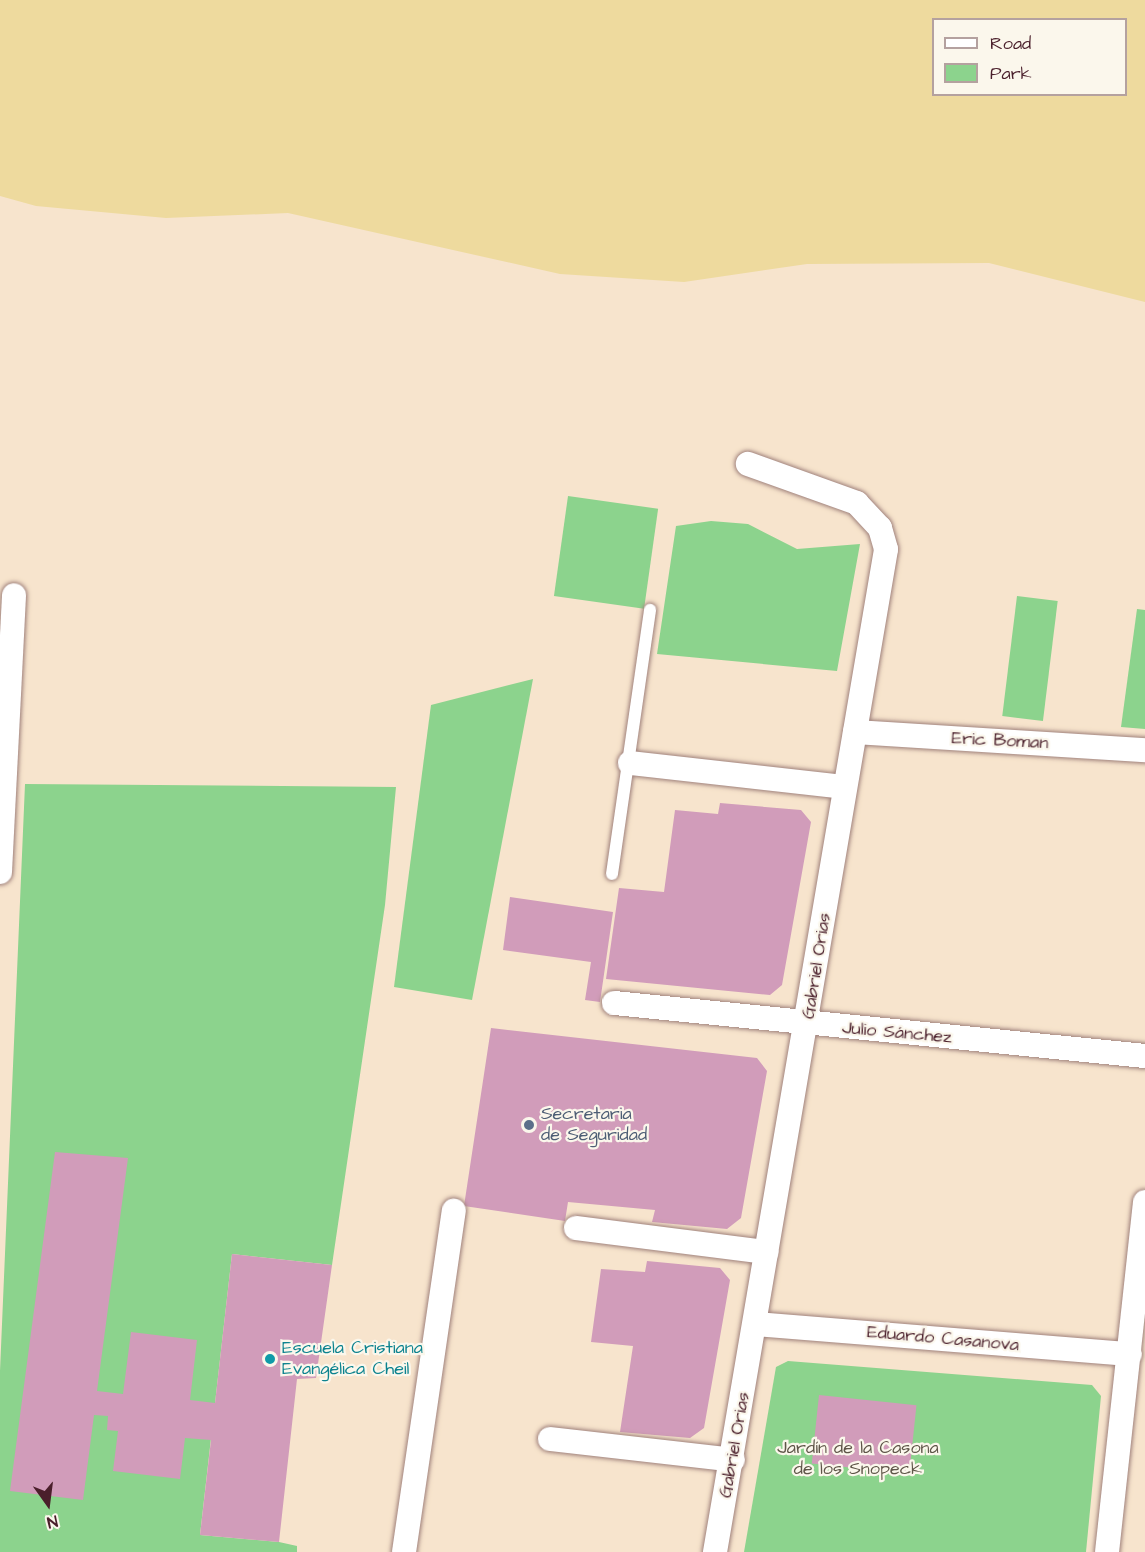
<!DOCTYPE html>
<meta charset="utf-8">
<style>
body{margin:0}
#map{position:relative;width:1145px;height:1552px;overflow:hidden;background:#f7e4cd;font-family:"Architects Daughter",sans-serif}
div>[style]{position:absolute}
.green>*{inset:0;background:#8cd38d;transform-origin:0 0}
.sand>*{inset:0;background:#eeda9e}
.building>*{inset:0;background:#d19cba;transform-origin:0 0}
.roads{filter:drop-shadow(0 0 2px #a0827c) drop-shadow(0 0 2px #a0827c)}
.service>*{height:12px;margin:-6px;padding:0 6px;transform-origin:6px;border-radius:6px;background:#fff}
.minor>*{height:24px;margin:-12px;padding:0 12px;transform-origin:12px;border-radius:12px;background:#fff}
.dots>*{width:16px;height:16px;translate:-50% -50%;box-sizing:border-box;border:3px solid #fbf7ec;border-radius:50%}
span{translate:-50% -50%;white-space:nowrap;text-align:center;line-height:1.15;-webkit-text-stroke:4.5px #fbf7ec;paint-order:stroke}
.street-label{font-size:18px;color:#4a1f2b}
.service-label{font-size:18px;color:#4e5e75}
.left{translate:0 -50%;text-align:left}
.culture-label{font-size:18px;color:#0d838f}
.park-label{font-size:18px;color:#5e5548}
.legend{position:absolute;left:932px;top:18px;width:195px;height:78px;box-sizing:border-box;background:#fbf7ec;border:2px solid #b4a19f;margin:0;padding:8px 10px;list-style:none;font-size:18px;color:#4a1f2b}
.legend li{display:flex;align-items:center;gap:12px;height:30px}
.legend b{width:30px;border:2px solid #b4a19f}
.north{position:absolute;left:18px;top:1474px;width:60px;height:60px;-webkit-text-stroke:4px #fbf7ec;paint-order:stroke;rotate:166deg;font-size:16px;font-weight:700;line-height:24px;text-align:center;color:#4a1f2b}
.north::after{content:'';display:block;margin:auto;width:21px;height:27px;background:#4a1f2b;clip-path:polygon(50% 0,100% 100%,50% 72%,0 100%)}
</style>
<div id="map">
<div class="green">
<i style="left:568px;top:496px;width:91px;height:101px;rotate:8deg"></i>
<i style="clip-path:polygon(711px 521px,748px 524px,797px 549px,860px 544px,837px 671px,657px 654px,676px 526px)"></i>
<i style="left:1017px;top:596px;width:41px;height:121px;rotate:7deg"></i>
<i style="clip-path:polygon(1137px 609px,1145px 610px,1145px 729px,1121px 727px)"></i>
<i style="clip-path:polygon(533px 679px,472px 1000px,394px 987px,431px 705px)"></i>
<i style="clip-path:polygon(25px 784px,396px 787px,385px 905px,332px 1265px,232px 1254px,200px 1535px,279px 1542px,297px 1546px,297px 1552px,0 1552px,0 1371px)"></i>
<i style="clip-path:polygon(788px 1361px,1092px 1385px,1101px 1396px,1086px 1552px,744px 1552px,776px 1367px)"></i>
</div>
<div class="sand">
<i style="clip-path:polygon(evenodd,0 0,1145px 0,1145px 302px,989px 263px,807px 264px,684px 282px,560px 274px,288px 213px,166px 218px,36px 206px,0 196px,0 0,934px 20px,1126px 20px,1126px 94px,934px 94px,934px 20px)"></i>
</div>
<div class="building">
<i style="clip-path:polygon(720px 803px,801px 810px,811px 822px,782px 985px,770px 995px,606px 979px,619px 888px,664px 892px,675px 810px,718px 814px)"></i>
<i style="clip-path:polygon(510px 897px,613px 912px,600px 1002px,585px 1000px,591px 962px,503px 950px)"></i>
<i style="clip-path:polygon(491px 1028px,757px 1058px,767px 1071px,741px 1218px,727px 1229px,652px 1222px,655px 1210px,568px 1202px,565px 1221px,464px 1206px)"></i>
<i style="clip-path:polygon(55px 1152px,128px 1158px,97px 1391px,123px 1394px,131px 1332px,197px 1340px,190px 1400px,215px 1403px,232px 1254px,332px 1265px,316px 1378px,297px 1379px,279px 1542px,200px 1535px,211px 1440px,185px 1438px,180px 1479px,113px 1471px,118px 1431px,107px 1430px,108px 1416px,94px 1415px,83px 1500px,10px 1491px)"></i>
<i style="clip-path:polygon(647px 1261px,720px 1268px,730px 1280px,704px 1428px,690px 1438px,620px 1432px,633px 1346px,591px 1342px,601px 1269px,645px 1272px)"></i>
<i style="left:819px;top:1395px;width:98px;height:69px;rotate:6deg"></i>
</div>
<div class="roads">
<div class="service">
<i style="left:612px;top:874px;width:267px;rotate:-81.8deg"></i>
</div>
<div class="minor">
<i style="left:855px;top:732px;width:291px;rotate:3.6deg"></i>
<i style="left:630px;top:763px;width:216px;rotate:6.4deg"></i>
<i style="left:0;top:872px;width:277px;rotate:-87.1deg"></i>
<i style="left:614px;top:1003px;width:534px;rotate:5.7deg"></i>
<i style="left:576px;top:1228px;width:192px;rotate:7.2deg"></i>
<i style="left:755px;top:1324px;width:376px;rotate:4.6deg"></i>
<i style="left:550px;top:1439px;width:184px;rotate:6.5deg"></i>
<i style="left:404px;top:1552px;width:345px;rotate:-81.7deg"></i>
<i style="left:715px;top:1552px;width:1017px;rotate:-80.32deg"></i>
<i style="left:886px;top:549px;width:22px;rotate:-106deg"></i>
<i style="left:880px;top:528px;width:34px;rotate:-133deg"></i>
<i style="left:857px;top:503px;width:116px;rotate:-160.3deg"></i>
<i style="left:1107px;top:1552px;width:352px;rotate:-83.8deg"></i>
</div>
</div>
<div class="dots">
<i style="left:529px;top:1125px;background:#5c6f8a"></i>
<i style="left:270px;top:1359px;background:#0f9aa8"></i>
</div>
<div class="street-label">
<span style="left:1000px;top:741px;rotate:3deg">Eric Boman</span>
<span style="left:817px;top:966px;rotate:-81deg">Gabriel Orias</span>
<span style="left:897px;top:1033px;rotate:5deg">Julio Sánchez</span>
<span style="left:943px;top:1339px;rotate:5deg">Eduardo Casanova</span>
<span style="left:735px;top:1445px;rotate:-80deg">Gabriel Orias</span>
</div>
<div class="service-label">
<span class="left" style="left:541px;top:1125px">Secretaria<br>de Seguridad</span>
</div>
<div class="culture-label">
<span class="left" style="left:282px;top:1359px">Escuela Cristiana<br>Evangélica Cheil</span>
</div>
<div class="park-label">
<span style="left:858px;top:1459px">Jardín de la Casona<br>de los Snopeck</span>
</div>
<ul class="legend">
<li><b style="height:8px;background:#fff"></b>Road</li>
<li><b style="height:16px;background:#8cd38d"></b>Park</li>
</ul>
<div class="north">N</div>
</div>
